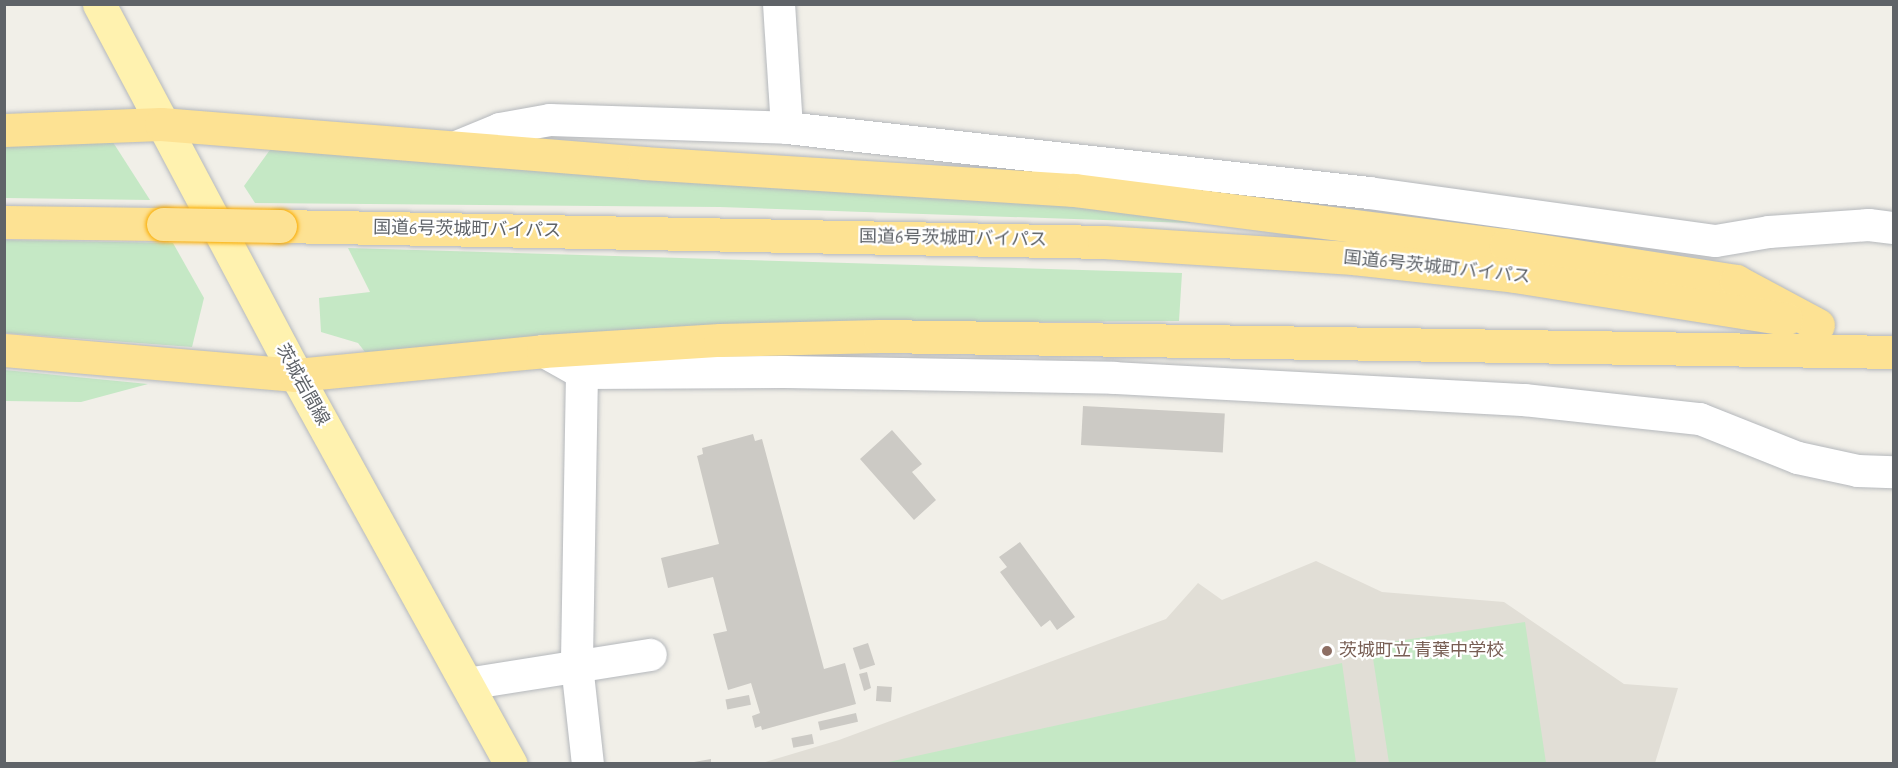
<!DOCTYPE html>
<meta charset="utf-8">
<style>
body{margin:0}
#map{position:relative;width:1898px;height:768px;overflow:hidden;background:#f1efe8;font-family:"Alegreya Sans","Noto Sans JP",sans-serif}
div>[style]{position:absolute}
.education>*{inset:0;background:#e1ded6}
.green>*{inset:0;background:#c5e8c5}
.building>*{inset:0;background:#cccac5;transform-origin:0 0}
.roads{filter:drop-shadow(0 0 2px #b5b8bc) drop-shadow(0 0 2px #b5b8bc)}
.minor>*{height:32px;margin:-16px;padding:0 16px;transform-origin:16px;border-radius:16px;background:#fff}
.major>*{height:33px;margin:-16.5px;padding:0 16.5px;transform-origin:16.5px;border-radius:16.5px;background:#fff2af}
.highway>*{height:33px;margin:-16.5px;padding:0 16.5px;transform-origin:16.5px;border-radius:16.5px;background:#fde293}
.bridges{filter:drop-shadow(0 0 2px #f9ab00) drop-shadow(0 0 2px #f9ab00)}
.highway-bridge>*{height:33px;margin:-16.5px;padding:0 16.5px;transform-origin:16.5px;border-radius:16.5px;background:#fde293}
.dots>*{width:16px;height:16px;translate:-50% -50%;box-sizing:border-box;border:3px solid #fff;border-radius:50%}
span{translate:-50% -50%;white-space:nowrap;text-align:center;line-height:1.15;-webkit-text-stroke:4.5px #fff;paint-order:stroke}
.street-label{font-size:18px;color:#5f6368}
.education-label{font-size:18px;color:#785e54}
.left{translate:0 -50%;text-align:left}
.frame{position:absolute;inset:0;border:6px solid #5f6368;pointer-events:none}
</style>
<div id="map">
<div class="education">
<i style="clip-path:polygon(1316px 561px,1382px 592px,1504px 602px,1624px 684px,1678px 688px,1655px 763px,759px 764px,839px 740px,1166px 619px,1198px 583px,1222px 600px)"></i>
</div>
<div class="green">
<i style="clip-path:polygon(109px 136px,150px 200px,5px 198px,5px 143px)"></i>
<i style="clip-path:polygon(272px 147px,780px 178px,1191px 216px,1190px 223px,720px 207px,255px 203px,244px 186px)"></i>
<i style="clip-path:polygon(4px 240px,173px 243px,204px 298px,192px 347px,5px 333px)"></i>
<i style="clip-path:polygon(348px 248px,1182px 273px,1179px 321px,834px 323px,365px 352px,358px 343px,321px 332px,319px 298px,370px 292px)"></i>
<i style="clip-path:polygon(5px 370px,148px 384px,81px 402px,5px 401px)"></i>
<i style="clip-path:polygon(1525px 622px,1546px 763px,1389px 763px,1371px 645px)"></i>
<i style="clip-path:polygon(1342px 663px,1356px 763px,884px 763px)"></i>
</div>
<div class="building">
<i style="left:1083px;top:406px;width:142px;height:39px;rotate:3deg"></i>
<i style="clip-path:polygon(892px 430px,922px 464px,912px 472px,936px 500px,914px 520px,860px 459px)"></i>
<i style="clip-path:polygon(753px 434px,755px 441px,762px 439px,824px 669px,845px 663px,856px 704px,762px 730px,761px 726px,755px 728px,752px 716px,760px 713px,751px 683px,728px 690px,713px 634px,727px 631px,713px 577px,668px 588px,661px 558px,719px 544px,697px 456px,703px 454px,702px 448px)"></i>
<i style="clip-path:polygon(1020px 542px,1075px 617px,1057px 630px,1050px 620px,1041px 627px,1000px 572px,1007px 567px,999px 557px)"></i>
<i style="left:868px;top:643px;width:23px;height:16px;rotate:72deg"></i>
<i style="clip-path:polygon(867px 672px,871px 688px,864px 691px,859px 674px)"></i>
<i style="left:877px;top:686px;width:15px;height:15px;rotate:4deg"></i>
<i style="left:749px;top:695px;width:10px;height:24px;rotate:79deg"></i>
<i style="left:856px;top:713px;width:9px;height:39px;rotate:77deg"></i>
<i style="left:812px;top:734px;width:10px;height:21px;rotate:79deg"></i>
<i style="clip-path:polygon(711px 759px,711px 764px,694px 764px,694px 762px)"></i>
</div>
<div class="roads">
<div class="minor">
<i style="left:779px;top:4px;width:124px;rotate:86.3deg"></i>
<i style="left:454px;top:148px;width:50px;rotate:-22.4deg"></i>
<i style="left:500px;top:129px;width:51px;rotate:-10.2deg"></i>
<i style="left:550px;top:120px;width:237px;rotate:1.9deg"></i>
<i style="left:787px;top:128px;width:586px;rotate:6.37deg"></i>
<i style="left:1369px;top:193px;width:350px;rotate:7.9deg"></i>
<i style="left:1716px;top:241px;width:54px;rotate:-9.6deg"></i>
<i style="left:1769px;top:232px;width:100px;rotate:-4deg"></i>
<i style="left:1869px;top:225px;width:25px;rotate:7deg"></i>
<i style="left:543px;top:351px;width:45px;rotate:29.4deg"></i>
<i style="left:582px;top:373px;width:203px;rotate:-0.3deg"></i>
<i style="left:785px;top:372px;width:329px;rotate:1deg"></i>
<i style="left:1114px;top:378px;width:411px;rotate:3.1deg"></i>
<i style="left:1524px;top:400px;width:177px;rotate:6.2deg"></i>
<i style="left:1700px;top:419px;width:105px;rotate:21.7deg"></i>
<i style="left:1798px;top:458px;width:61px;rotate:12.2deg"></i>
<i style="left:1858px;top:471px;width:36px;rotate:2deg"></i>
<i style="left:582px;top:373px;width:292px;rotate:91deg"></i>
<i style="left:577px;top:665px;width:100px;rotate:83.7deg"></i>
<i style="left:467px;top:684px;width:186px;rotate:-9deg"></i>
</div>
<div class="major">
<i style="left:99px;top:4px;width:420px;rotate:62deg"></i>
<i style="left:296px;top:375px;width:444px;rotate:61.1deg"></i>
</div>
<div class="highway">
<i style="left:4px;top:130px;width:157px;rotate:-2.2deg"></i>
<i style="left:161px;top:124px;width:485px;rotate:4.6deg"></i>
<i style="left:644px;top:163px;width:431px;rotate:3.6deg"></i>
<i style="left:1074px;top:190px;width:435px;rotate:7.3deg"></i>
<i style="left:1506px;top:245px;width:233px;rotate:8.9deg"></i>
<i style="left:1736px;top:281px;width:93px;rotate:28.2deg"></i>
<i style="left:4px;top:222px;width:159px;rotate:0.7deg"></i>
<i style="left:280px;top:226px;width:824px;rotate:1.11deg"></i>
<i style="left:1104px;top:242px;width:250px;rotate:3.7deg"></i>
<i style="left:1353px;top:258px;width:163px;rotate:6.3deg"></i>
<i style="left:1515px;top:276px;width:274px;rotate:9deg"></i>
<i style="left:4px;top:350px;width:293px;rotate:4.9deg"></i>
<i style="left:296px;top:375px;width:248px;rotate:-5.5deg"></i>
<i style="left:543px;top:351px;width:177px;rotate:-3.6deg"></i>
<i style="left:720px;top:340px;width:159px;rotate:-1.4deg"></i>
<i style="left:879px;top:336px;width:1015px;rotate:0.9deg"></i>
</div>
</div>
<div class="bridges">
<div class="highway-bridge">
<i style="left:163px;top:224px;width:117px;rotate:1deg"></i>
</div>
</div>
<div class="dots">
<i style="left:1327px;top:651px;background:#8d6e63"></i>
</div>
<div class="street-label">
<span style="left:467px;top:230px;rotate:1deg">国道6号茨城町バイパス</span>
<span style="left:953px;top:239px;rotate:1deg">国道6号茨城町バイパス</span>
<span style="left:1437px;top:268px;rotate:6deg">国道6号茨城町バイパス</span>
<span style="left:302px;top:385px;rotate:61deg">茨城岩間線</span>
</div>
<div class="education-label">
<span class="left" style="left:1339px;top:651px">茨城町立 青葉中学校</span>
</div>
<div class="frame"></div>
</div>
